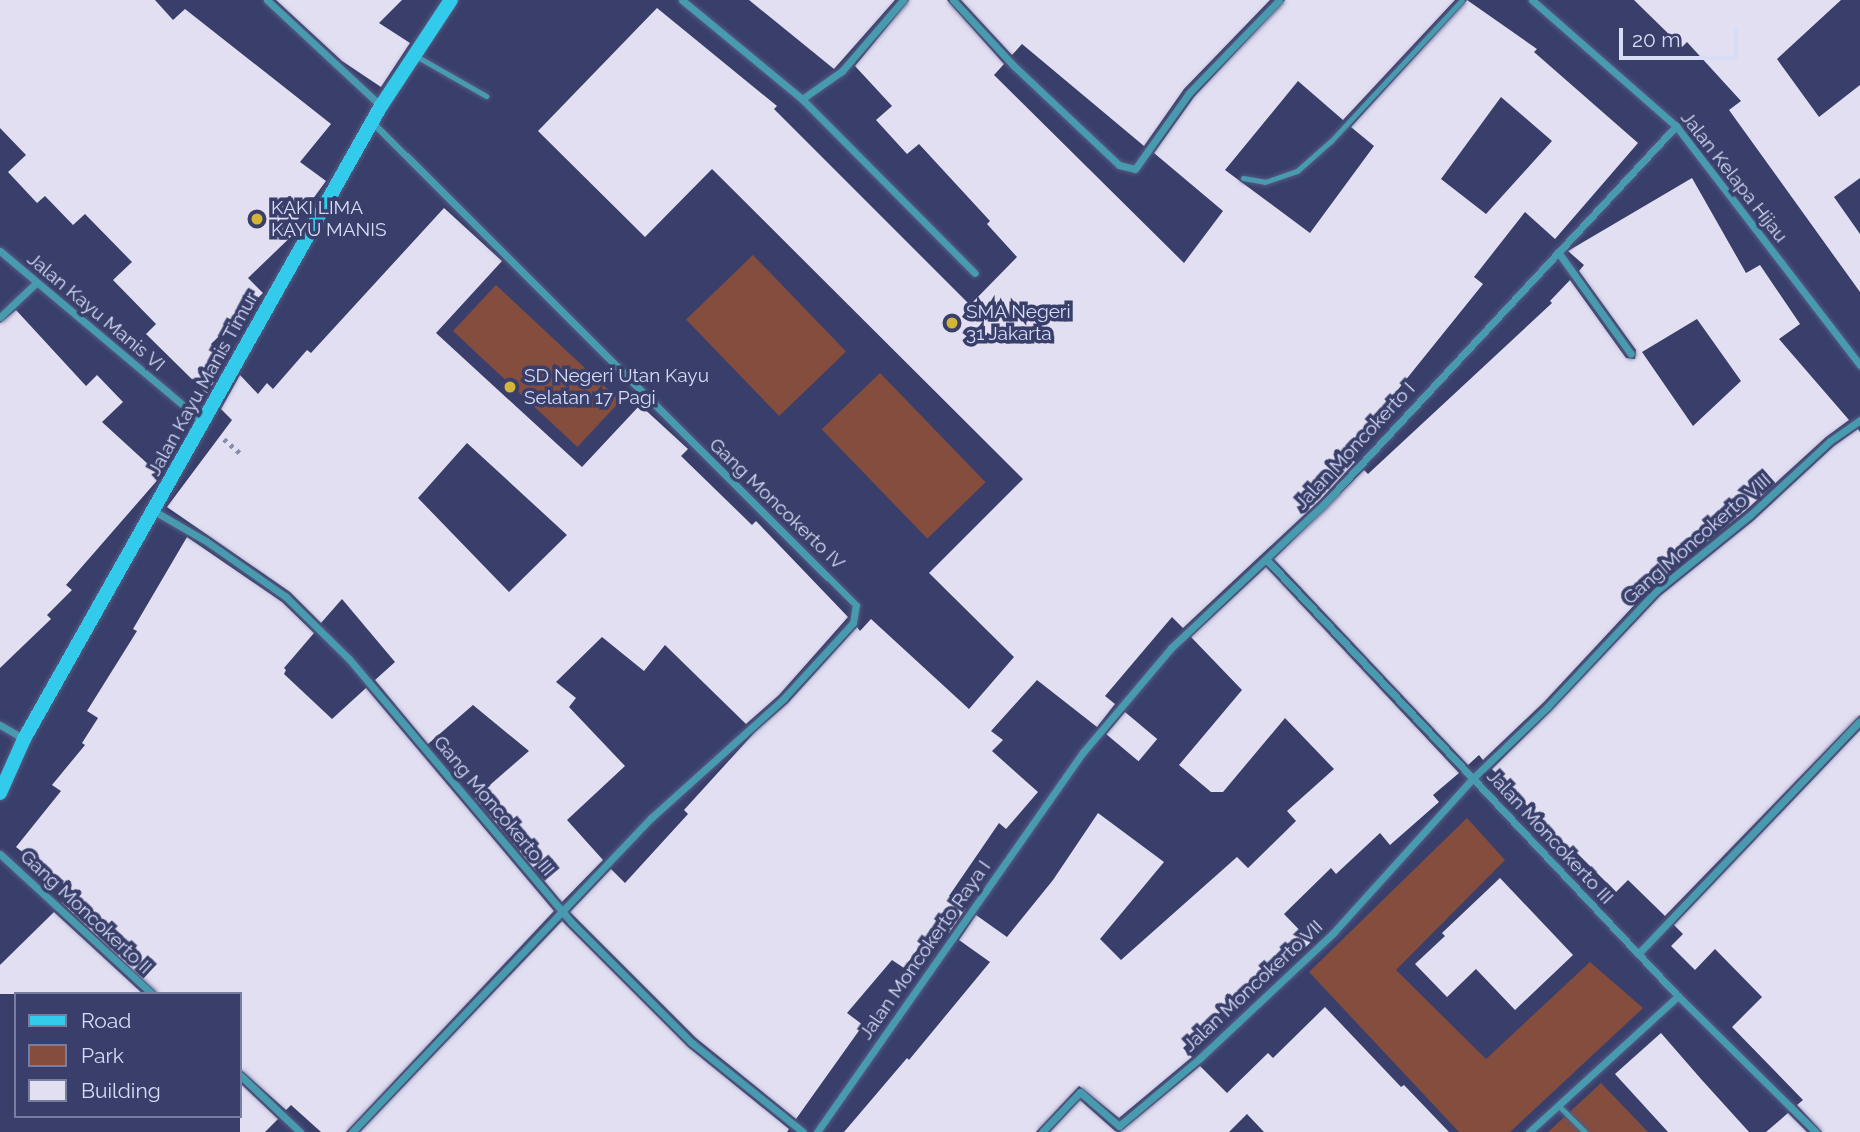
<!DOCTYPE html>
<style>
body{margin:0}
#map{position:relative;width:1860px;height:1132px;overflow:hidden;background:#393f6a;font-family:Raleway,sans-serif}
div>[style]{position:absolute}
.green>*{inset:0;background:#844d3e;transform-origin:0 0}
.building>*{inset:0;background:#e3dff2;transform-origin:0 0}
.path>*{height:4.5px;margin-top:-2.25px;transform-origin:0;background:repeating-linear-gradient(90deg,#878daf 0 3.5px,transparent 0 8.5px)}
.roads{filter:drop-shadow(0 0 2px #555b83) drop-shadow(0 0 2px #555b83)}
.lane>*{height:5px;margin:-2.5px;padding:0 2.5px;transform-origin:2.5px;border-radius:2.5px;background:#489baf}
.street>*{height:7px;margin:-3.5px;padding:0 3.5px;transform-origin:3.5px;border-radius:3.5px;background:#489baf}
.secondary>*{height:14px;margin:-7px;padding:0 7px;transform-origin:7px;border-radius:7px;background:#32cbec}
.dots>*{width:19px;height:19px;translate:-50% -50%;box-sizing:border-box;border:4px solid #393f6a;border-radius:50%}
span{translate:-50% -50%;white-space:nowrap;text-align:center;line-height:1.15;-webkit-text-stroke:7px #393f6a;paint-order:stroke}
.street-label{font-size:19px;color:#d7ddf7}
.poi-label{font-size:19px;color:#d7ddf7}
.left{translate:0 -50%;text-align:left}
.legend{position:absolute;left:14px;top:992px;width:228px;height:126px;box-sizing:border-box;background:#393f6a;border:2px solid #787ea2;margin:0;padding:9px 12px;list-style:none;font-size:21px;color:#d7ddf7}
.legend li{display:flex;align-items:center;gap:14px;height:35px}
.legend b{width:35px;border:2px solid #787ea2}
.scale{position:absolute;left:1619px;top:28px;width:119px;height:32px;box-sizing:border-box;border:4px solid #d7ddf7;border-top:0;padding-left:9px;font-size:21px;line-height:24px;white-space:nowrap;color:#d7ddf7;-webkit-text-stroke:5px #393f6a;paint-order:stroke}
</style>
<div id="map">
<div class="green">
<i style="left:753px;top:255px;width:134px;height:93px;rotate:46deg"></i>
<i style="left:496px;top:285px;width:170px;height:63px;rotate:43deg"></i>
<i style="left:880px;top:373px;width:152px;height:81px;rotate:46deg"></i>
<i style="clip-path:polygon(1467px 818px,1505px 860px,1396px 970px,1486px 1059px,1590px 962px,1643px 1008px,1510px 1132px,1459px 1132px,1309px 972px)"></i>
<i style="clip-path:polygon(1601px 1083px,1648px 1132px,1548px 1132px)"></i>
</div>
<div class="building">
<i style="clip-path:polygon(0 0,155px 0,173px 20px,185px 9px,331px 124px,300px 162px,326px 181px,296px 222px,301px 227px,248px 278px,263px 293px,211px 344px,226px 361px,207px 394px,146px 334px,156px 324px,113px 280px,132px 262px,85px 214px,73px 225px,45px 196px,37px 203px,8px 172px,26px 155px,0 128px)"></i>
<i style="clip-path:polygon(276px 0,402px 0,379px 23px,410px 43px,381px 87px,342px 61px)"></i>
<i style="clip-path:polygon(749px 0,895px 0,834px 69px)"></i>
<i style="clip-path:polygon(evenodd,909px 0,947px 0,1004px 64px,994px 75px,1184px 263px,1223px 211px,1154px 153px,1194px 97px,1285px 0,1455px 0,1343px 120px,1298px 81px,1225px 170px,1310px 233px,1374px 146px,1351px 127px,1467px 0,1537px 49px,1534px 52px,1638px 143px,1555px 239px,1525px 212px,1474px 277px,1483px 284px,1346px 454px,1355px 462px,1320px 500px,1183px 628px,1172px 617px,1105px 696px,1115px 704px,1097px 727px,1037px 680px,991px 731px,1003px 740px,992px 751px,1038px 792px,1006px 829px,999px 823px,949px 896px,966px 908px,949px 933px,936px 924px,904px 968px,892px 960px,847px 1013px,863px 1025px,796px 1119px,696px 1038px,570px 912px,611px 869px,625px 883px,688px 814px,684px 810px,755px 732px,788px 703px,857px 627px,860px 631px,871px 619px,969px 709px,1014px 657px,929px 573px,1023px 479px,712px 169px,645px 237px,538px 131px,657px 8px,777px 106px,774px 109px,970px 305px,1017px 257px,987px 224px,990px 221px,919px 144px,907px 154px,876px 120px,892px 106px,855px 66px,909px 0,1501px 97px,1552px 141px,1486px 214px,1441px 179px,1501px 97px)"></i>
<i style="clip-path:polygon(961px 0,1270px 0,1184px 89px,1144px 146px,1022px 44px,1012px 55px)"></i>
<i style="clip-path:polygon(1634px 0,1841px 0,1777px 59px,1819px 117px,1860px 85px,1860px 178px,1834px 197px,1860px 234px,1860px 292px,1729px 110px,1741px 101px,1687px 42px,1682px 47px)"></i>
<i style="clip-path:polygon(evenodd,1692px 178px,1746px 273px,1760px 265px,1800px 324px,1779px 339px,1849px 420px,1826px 437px,1745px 511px,1652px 586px,1544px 702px,1483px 760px,1479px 755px,1468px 765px,1274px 559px,1364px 470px,1368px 474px,1552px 303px,1550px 301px,1570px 280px,1626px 358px,1635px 359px,1636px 350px,1579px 271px,1584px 265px,1568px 251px,1692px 178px,1697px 319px,1741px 381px,1693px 426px,1642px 352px,1697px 319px)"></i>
<i style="clip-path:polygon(evenodd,444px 208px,502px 261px,436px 333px,582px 467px,640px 405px,688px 449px,681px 456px,752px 525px,756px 521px,848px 617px,779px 695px,746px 724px,665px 645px,644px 671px,602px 637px,556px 682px,576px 698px,569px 707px,625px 766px,567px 820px,603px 860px,562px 902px,475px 798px,529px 751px,473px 705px,428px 744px,375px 680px,395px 662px,342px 599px,321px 623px,290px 592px,167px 507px,232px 420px,221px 409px,240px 375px,258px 394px,267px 383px,273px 389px,307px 350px,311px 353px,444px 208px,467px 443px,567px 535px,509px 592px,418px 498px,467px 443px)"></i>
<i style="clip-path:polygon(16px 310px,86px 386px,97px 375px,123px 402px,102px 422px,161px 476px,66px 585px,72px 590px,47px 615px,51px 619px,0 668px,0 323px)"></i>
<i style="clip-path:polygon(1858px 429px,1860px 432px,1860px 715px,1665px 916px,1628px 880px,1616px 892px,1574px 850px,1571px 852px,1492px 769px,1552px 710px,1660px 596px,1753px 521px,1834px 446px)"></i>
<i style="clip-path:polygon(187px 537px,282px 602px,314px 633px,284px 668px,286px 670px,284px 674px,332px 719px,366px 688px,554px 911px,346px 1132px,321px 1132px,291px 1105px,286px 1110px,240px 1069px,240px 994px,158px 994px,62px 903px,73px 891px,16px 847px,61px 791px,52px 785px,85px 745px,82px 743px,98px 718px,87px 711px,137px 631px,133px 629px)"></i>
<i style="clip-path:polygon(1266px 567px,1459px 773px,1433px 795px,1439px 802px,1390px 845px,1380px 833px,1336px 874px,1331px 868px,1284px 914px,1311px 942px,1280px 971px,1272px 963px,1183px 1048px,1192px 1057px,1119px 1118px,1079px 1086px,1036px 1132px,844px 1132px,907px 1058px,909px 1060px,990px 962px,959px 940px,976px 915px,1007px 937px,1053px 880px,1098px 813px,1164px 862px,1100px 939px,1121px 960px,1237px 857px,1248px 868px,1296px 821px,1287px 811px,1334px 769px,1285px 718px,1223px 792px,1211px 792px,1179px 765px,1242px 690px,1191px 637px)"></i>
<i style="left:1125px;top:712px;width:42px;height:29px;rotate:40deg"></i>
<i style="clip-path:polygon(1860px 730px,1860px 1132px,1822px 1132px,1797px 1105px,1803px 1100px,1732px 1027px,1762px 997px,1715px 949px,1695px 970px,1671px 946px,1683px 934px,1674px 925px)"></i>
<i style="clip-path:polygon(1500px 878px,1573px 955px,1515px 1010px,1476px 969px,1447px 997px,1415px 964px,1445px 936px,1442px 933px)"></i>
<i style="clip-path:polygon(54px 912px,143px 994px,0 994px,0 965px)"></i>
<i style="clip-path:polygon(562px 921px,688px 1047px,789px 1129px,787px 1132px,360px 1132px)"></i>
<i style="clip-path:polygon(1325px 1007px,1401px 1087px,1404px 1085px,1449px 1132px,1264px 1132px,1247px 1114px,1229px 1132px,1120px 1132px,1200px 1066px,1227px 1093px,1268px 1053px,1273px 1058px)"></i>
<i style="clip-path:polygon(1661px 1033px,1701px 1079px,1749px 1132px,1668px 1132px,1615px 1074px)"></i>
<i style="clip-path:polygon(240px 1083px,278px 1119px,265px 1132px,240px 1132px)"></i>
<i style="clip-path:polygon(1080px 1100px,1115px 1131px,1118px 1132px,1050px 1132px)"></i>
<i style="clip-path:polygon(1788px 1113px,1807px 1132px,1766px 1132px)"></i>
</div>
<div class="path">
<i style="left:224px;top:439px;width:23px;rotate:41deg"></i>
</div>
<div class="roads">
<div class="lane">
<i style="left:416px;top:56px;width:81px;rotate:29.7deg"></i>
<i style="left:1243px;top:178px;width:22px;rotate:10deg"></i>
<i style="left:1265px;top:182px;width:34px;rotate:-19deg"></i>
<i style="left:1297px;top:171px;width:45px;rotate:-41.4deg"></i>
<i style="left:1331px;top:141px;width:192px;rotate:-47.1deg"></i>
<i style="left:1558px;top:1105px;width:38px;rotate:45deg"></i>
</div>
<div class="street">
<i style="left:267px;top:0;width:156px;rotate:42.9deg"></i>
<i style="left:682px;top:0;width:156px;rotate:39.5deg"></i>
<i style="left:802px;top:99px;width:245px;rotate:45.2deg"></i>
<i style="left:953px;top:0;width:90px;rotate:47.3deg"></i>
<i style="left:1014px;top:66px;width:144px;rotate:43.3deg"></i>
<i style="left:1119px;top:165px;width:16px;rotate:14deg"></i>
<i style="left:1135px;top:169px;width:93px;rotate:-54.6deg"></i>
<i style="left:1189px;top:93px;width:129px;rotate:-45.9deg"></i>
<i style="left:1532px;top:0;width:191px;rotate:41.2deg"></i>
<i style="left:1676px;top:126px;width:302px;rotate:52.4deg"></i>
<i style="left:802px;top:99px;width:49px;rotate:-35deg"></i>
<i style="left:842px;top:71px;width:94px;rotate:-49.3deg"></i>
<i style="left:0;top:251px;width:265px;rotate:40.1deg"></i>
<i style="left:1558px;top:252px;width:125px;rotate:54.4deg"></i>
<i style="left:0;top:317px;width:50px;rotate:-43.4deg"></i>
<i style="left:154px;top:511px;width:60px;rotate:30deg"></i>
<i style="left:206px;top:541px;width:98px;rotate:35deg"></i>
<i style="left:286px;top:597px;width:88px;rotate:44.5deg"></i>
<i style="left:349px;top:659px;width:344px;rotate:49.8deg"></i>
<i style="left:571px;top:922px;width:171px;rotate:45deg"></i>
<i style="left:692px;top:1043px;width:142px;rotate:38.7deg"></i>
<i style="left:1266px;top:559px;width:601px;rotate:46.69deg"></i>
<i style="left:1678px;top:996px;width:194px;rotate:44.6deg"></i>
<i style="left:0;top:725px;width:28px;rotate:30deg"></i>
<i style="left:0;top:854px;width:207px;rotate:42.6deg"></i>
<i style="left:1638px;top:954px;width:322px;rotate:-46.4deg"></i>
<i style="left:240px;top:1075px;width:83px;rotate:43.5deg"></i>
<i style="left:352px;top:1132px;width:434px;rotate:-46.4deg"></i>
<i style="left:651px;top:818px;width:178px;rotate:-42deg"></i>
<i style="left:783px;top:699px;width:103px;rotate:-47.4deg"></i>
<i style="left:853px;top:623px;width:18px;rotate:-81deg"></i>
<i style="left:856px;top:605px;width:684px;rotate:-135.06deg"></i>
<i style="left:817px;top:1132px;width:465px;rotate:-55deg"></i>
<i style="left:1084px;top:751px;width:135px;rotate:-49.8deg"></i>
<i style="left:1171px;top:648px;width:210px;rotate:-43.3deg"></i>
<i style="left:1324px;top:504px;width:517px;rotate:-47.04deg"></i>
<i style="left:1042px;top:1132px;width:55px;rotate:-46.5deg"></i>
<i style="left:1080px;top:1092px;width:52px;rotate:41.1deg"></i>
<i style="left:1119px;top:1126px;width:106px;rotate:-40deg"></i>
<i style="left:1200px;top:1058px;width:183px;rotate:-43.2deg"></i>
<i style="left:1333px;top:933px;width:207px;rotate:-47.9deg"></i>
<i style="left:1472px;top:779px;width:105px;rotate:-43.8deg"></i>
<i style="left:1548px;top:706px;width:158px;rotate:-46.8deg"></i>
<i style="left:1656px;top:591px;width:119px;rotate:-38.9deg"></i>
<i style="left:1749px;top:516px;width:110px;rotate:-42.8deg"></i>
<i style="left:1830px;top:441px;width:37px;rotate:-35deg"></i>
<i style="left:1529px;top:1132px;width:202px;rotate:-42.4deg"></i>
</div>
<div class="secondary">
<i style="left:0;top:793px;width:59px;rotate:-66deg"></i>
<i style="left:24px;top:739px;width:727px;rotate:-60.58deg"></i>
<i style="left:381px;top:106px;width:127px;rotate:-56.6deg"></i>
</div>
</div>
<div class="dots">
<i style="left:257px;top:219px;background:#d3b635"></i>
<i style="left:952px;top:323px;background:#d3b635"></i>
<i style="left:510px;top:387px;background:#d3b635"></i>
</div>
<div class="street-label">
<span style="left:1734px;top:177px;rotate:52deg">Jalan Kelapa Hijau</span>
<span style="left:96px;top:312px;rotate:40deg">Jalan Kayu Manis VI</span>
<span style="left:203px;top:384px;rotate:-61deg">Jalan Kayu Manis Timur</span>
<span style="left:1355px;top:446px;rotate:-47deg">Jalan Moncokerto I</span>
<span style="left:777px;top:504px;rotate:44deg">Gang Moncokerto IV</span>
<span style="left:1697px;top:539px;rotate:-41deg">Gang Moncokerto VIII</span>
<span style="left:494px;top:806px;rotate:50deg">Gang Moncokerto III</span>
<span style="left:1550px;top:837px;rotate:47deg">Jalan Moncokerto III</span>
<span style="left:86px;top:912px;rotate:43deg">Gang Moncokerto II</span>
<span style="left:925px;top:950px;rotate:-55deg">Jalan Moncokerto Raya I</span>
<span style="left:1253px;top:986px;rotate:-43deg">Jalan Moncokerto VII</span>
</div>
<div class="poi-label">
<span class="left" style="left:271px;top:219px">KAKI LIMA<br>KAYU MANIS</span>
<span class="left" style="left:966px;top:323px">SMA Negeri<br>31 Jakarta</span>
<span class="left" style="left:524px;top:387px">SD Negeri Utan Kayu<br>Selatan 17 Pagi</span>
</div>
<ul class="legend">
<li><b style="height:9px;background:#32cbec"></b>Road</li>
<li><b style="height:19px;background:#844d3e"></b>Park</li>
<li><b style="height:19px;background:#e3dff2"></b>Building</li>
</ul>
<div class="scale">20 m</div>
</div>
